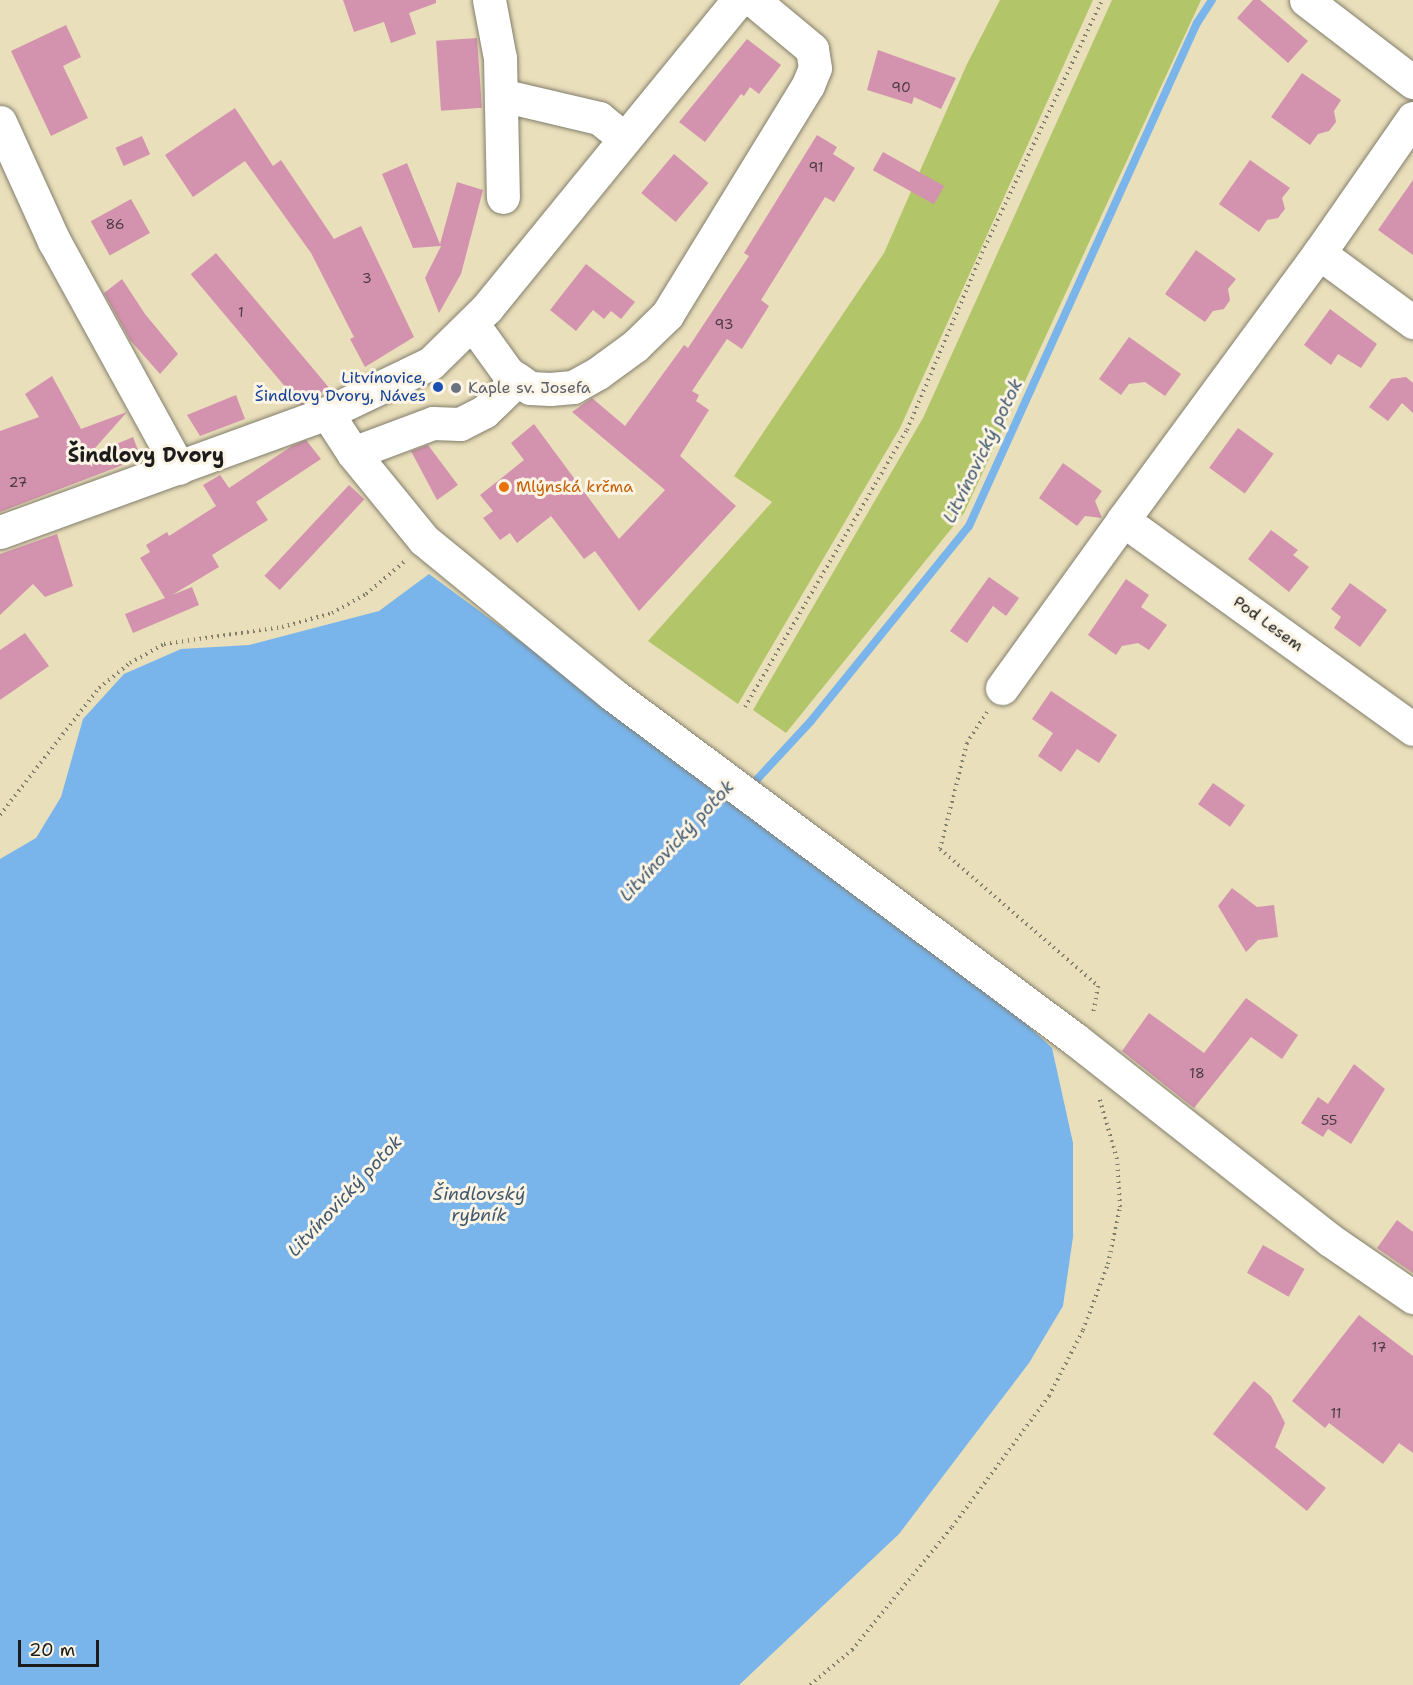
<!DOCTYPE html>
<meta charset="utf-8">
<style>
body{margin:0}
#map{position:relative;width:1413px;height:1685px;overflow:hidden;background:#e9dfbb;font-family:"Shantell Sans",sans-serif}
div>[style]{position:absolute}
.green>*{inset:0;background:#b2c568}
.water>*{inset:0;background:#79b5eb}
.stream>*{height:8px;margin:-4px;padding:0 4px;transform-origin:4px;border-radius:4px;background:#79b5eb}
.building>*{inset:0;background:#d393ae;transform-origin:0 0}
.path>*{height:4px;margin-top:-2px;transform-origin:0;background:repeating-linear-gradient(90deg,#827e6c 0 1.5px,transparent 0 6px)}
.roads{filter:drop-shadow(0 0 2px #827e6c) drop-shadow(0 0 2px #827e6c)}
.minor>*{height:33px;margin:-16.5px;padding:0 16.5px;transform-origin:16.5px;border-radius:16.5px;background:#fff}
.dots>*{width:16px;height:16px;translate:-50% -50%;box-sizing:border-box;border:3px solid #fcf5e5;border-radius:50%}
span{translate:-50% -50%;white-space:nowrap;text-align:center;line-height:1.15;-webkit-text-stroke:6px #fcf5e5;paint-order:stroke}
.number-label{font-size:14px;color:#4a3a40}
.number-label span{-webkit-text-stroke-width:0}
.transit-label{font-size:16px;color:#164399}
.right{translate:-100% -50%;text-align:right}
.worship-label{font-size:16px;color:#5b616d}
.left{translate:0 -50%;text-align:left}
.food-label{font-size:16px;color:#c56008}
.street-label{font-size:16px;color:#1c1c1c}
.water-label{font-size:18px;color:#41596f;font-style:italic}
.quarter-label{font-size:20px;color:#1c1c1c;font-weight:700}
.scale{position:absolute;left:18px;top:1640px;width:81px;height:27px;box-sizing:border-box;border:3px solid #1c1c1c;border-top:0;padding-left:8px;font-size:18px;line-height:21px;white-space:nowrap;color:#1c1c1c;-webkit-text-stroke:4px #fcf5e5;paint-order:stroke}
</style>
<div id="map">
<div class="green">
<i style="clip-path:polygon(1000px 0,1093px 0,900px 428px,738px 704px,648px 641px,772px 502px,734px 476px,884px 253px,967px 64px)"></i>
<i style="clip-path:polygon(1112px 0,1201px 0,964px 513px,786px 733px,753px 710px,923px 418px)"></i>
</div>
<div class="water">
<i style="clip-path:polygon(429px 574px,969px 970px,1052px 1048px,1073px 1143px,1073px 1237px,1063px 1306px,1029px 1363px,899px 1534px,739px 1685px,0 1685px,0 859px,36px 838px,61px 797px,83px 719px,124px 674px,181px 649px,249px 645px,379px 611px)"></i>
</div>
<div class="stream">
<i style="left:749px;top:788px;width:91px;rotate:-47.2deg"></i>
<i style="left:811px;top:721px;width:251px;rotate:-51deg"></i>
<i style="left:969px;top:526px;width:552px;rotate:-65.62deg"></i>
<i style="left:1197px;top:23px;width:27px;rotate:-57deg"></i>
</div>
<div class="building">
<i style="clip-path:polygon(343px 0,436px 0,436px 3px,409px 13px,416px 34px,391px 43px,384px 22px,354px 32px)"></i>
<i style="clip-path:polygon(1253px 0,1260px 0,1308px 41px,1288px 63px,1237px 18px)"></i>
<i style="clip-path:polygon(66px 25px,81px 57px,63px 66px,88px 118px,51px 136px,11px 51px)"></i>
<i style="left:477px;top:38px;width:70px;height:41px;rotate:86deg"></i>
<i style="clip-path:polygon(747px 39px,781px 65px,759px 94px,750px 87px,744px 96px,741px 94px,705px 142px,679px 122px)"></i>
<i style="clip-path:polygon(878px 50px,956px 78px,941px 109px,914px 97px,912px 104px,867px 90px)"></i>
<i style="clip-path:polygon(1302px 73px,1341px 100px,1334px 111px,1336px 122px,1329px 131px,1318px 134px,1310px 145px,1271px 117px)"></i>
<i style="clip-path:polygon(235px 108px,273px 166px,281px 160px,334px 239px,361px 226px,414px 337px,365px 367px,350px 339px,354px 337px,311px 253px,245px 161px,193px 197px,165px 155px)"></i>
<i style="clip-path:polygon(817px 135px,837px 147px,833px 154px,855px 168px,834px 202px,825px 197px,761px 300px,769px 306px,742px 349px,727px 339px,692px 391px,699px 395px,696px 401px,709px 410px,680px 456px,736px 506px,639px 611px,595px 551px,584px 559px,551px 516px,517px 543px,510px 533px,500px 540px,483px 518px,493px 511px,480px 495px,524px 460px,511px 443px,534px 424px,619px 539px,665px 490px,572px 412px,592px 398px,625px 426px,684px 345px,688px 348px,749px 256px,744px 253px)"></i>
<i style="left:142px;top:136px;width:20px;height:29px;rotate:66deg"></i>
<i style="left:883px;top:152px;width:70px;height:21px;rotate:29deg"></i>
<i style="left:674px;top:154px;width:45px;height:51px;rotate:40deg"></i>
<i style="clip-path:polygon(1250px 160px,1290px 188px,1282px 198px,1285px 209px,1278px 218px,1267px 220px,1259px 232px,1219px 204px)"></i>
<i style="clip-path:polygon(407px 163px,440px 244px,457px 182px,483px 190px,461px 274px,439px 313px,425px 278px,441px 246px,413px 248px,382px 174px)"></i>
<i style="clip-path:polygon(1413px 180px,1413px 255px,1378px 230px)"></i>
<i style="left:131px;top:199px;width:39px;height:46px;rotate:61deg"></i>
<i style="clip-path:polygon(1196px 250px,1236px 279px,1228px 289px,1230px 300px,1224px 309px,1213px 311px,1205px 322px,1165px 294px)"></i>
<i style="left:216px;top:253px;width:175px;height:33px;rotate:50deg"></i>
<i style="clip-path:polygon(586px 264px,635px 302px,621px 319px,611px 311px,604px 319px,593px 310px,576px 331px,550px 310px)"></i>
<i style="clip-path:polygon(122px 279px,145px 314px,178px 354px,160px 374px,130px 340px,104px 293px)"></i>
<i style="clip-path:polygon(1330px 309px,1377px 344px,1361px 368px,1338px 354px,1331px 365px,1304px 345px)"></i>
<i style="clip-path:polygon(1129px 337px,1181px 374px,1165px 396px,1145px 382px,1129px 384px,1121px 395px,1099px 379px)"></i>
<i style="clip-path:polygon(52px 376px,81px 429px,127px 412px,88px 456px,133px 437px,141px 458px,0 512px,0 431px,39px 417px,25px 394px)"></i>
<i style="clip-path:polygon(1406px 377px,1413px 383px,1413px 413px,1402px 403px,1388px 421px,1369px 407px,1391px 379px)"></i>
<i style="clip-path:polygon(236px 395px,245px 419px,200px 436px,187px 415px)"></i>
<i style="left:1238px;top:428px;width:44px;height:49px;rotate:36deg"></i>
<i style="clip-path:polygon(306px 440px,321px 459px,256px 502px,268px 520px,212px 555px,219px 567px,172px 595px,192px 587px,199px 605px,133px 633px,125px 614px,165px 598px,140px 558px,150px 552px,146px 545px,167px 532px,169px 536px,216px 506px,203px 485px,220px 475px,229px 488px,292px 446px)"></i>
<i style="clip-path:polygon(428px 445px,458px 485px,437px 500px,411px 451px)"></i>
<i style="clip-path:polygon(1063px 463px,1102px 491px,1095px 501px,1102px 518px,1085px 516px,1077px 526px,1039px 498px)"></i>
<i style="left:349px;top:485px;width:21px;height:124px;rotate:43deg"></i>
<i style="clip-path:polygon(1271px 530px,1298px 550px,1293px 555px,1309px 567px,1289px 592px,1248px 559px)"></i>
<i style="clip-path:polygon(57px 534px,73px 586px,45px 597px,33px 584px,0 615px,0 554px)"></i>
<i style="clip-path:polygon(989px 577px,1019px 598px,1006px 616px,993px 606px,967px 643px,950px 631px)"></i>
<i style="clip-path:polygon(1126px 579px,1149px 595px,1141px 607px,1167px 625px,1149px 650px,1138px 643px,1122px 646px,1116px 655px,1088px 635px)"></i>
<i style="clip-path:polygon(1350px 583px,1387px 610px,1360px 647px,1334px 628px,1341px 617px,1331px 609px)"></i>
<i style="clip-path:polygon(25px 633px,49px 666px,0 700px,0 650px)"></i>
<i style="clip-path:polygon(1051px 691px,1117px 735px,1099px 763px,1077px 749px,1061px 772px,1038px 756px,1053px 733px,1032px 719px)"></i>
<i style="left:1213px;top:783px;width:39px;height:26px;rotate:35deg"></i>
<i style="clip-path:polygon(1232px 888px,1257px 907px,1274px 905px,1278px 937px,1258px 940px,1246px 952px,1218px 906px)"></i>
<i style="clip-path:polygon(1246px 998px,1298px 1035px,1282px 1059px,1251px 1037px,1194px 1108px,1122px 1051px,1149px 1013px,1204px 1053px)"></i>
<i style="clip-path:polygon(1354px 1064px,1385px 1089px,1351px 1144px,1328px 1129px,1323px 1137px,1301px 1123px,1318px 1097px,1328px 1104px)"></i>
<i style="clip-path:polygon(1397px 1220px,1413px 1232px,1413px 1273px,1377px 1248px)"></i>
<i style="left:1263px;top:1245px;width:48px;height:32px;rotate:30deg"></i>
<i style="clip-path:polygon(1359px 1315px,1413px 1356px,1413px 1453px,1399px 1443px,1383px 1464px,1329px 1423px,1325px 1428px,1292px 1401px)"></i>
<i style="clip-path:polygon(1254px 1381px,1271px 1396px,1285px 1423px,1275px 1447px,1326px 1488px,1307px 1511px,1213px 1434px)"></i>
</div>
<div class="path">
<i style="left:745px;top:707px;width:321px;rotate:-59.7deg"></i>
<i style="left:907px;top:430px;width:192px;rotate:-67deg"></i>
<i style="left:982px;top:253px;width:280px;rotate:-64.6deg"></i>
<i style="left:987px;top:712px;width:37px;rotate:123deg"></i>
<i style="left:967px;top:743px;width:109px;rotate:104.3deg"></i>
<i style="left:940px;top:849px;width:209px;rotate:40.9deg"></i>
<i style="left:1098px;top:986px;width:29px;rotate:100deg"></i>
<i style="left:0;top:815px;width:161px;rotate:-52.1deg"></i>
<i style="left:99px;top:688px;width:40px;rotate:-39deg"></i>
<i style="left:130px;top:663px;width:39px;rotate:-29deg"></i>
<i style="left:164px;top:644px;width:119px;rotate:-8.2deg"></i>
<i style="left:282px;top:627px;width:52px;rotate:-15.6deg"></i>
<i style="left:332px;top:613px;width:39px;rotate:-29deg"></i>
<i style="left:366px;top:594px;width:50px;rotate:-40.1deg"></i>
<i style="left:810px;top:1685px;width:55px;rotate:-39.8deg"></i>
<i style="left:852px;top:1650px;width:159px;rotate:-50.9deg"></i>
<i style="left:952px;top:1527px;width:163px;rotate:-53.5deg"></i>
<i style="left:1049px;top:1396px;width:74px;rotate:-62.7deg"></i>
<i style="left:1083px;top:1330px;width:71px;rotate:-69.3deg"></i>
<i style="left:1108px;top:1264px;width:58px;rotate:-78.1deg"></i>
<i style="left:1120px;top:1207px;width:48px;rotate:-93.6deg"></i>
<i style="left:1117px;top:1159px;width:65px;rotate:-106.2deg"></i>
</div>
<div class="roads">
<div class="minor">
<i style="left:489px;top:0;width:59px;rotate:79.3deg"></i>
<i style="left:500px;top:58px;width:139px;rotate:88.8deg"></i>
<i style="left:1306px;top:0;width:135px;rotate:37.5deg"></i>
<i style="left:501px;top:95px;width:101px;rotate:13.2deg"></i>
<i style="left:599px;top:118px;width:33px;rotate:39deg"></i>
<i style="left:1413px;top:118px;width:165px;rotate:124.8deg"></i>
<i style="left:1319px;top:253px;width:331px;rotate:126.3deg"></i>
<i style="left:1123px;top:520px;width:357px;rotate:35.8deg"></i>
<i style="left:0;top:122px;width:131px;rotate:65.6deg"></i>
<i style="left:54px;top:241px;width:259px;rotate:61.2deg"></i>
<i style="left:1319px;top:253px;width:117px;rotate:36.3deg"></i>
<i style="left:472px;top:323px;width:62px;rotate:54.2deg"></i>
<i style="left:508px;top:373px;width:27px;rotate:34deg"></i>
<i style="left:530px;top:388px;width:20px;rotate:3deg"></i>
<i style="left:550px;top:389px;width:23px;rotate:-5deg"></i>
<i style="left:573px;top:387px;width:29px;rotate:-29deg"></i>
<i style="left:598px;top:373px;width:46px;rotate:-36.1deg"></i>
<i style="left:635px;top:346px;width:45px;rotate:-44.1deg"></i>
<i style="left:667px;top:315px;width:270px;rotate:-58.5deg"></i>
<i style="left:808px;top:85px;width:18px;rotate:-68deg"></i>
<i style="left:815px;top:68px;width:19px;rotate:-99deg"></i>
<i style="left:812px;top:49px;width:77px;rotate:-140.3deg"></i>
<i style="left:327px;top:413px;width:48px;rotate:57deg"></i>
<i style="left:353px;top:453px;width:112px;rotate:50.8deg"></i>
<i style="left:424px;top:540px;width:243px;rotate:39.3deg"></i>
<i style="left:612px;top:694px;width:579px;rotate:36.71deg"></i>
<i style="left:1076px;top:1040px;width:323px;rotate:38.2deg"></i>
<i style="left:1330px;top:1240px;width:101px;rotate:34.5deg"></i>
<i style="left:353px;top:453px;width:85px;rotate:-20.6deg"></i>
<i style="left:433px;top:423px;width:27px;rotate:2deg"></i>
<i style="left:460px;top:424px;width:27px;rotate:-27deg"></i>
<i style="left:484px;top:412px;width:47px;rotate:-44.1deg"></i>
<i style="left:0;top:532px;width:348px;rotate:-20deg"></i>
<i style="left:327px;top:413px;width:115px;rotate:-25.7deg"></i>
<i style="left:431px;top:363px;width:78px;rotate:-44.5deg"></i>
<i style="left:487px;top:308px;width:397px;rotate:-50.8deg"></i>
<i style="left:1002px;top:688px;width:207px;rotate:-54.2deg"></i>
</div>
</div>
<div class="dots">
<i style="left:438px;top:387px;background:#1a4fb4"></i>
<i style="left:456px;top:388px;background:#6b7280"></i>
<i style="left:504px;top:487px;background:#e8710a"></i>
</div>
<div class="number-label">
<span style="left:901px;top:87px">90</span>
<span style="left:816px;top:167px">91</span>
<span style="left:115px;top:224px">86</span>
<span style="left:367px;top:278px">3</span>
<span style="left:241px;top:312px">1</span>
<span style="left:724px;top:324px">93</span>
<span style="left:18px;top:482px">27</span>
<span style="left:1197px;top:1073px">18</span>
<span style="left:1329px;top:1120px">55</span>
<span style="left:1379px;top:1347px">17</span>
<span style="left:1336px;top:1413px">11</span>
</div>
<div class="transit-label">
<span class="right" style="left:426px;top:387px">Litvínovice,<br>Šindlovy Dvory, Náves</span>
</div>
<div class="worship-label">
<span class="left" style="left:468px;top:388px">Kaple sv. Josefa</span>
</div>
<div class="food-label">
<span class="left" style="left:516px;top:487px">Mlýnská krčma</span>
</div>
<div class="street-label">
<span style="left:1268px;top:624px;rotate:36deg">Pod Lesem</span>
</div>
<div class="water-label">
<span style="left:983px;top:451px;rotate:-64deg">Litvínovický potok</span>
<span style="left:677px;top:841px;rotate:-47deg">Litvínovický potok</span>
<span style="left:479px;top:1205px">Šindlovský<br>rybník</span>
<span style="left:345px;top:1196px;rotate:-47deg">Litvínovický potok</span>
</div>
<div class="quarter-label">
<span style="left:146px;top:455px">Šindlovy Dvory</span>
</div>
<div class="scale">20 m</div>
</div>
